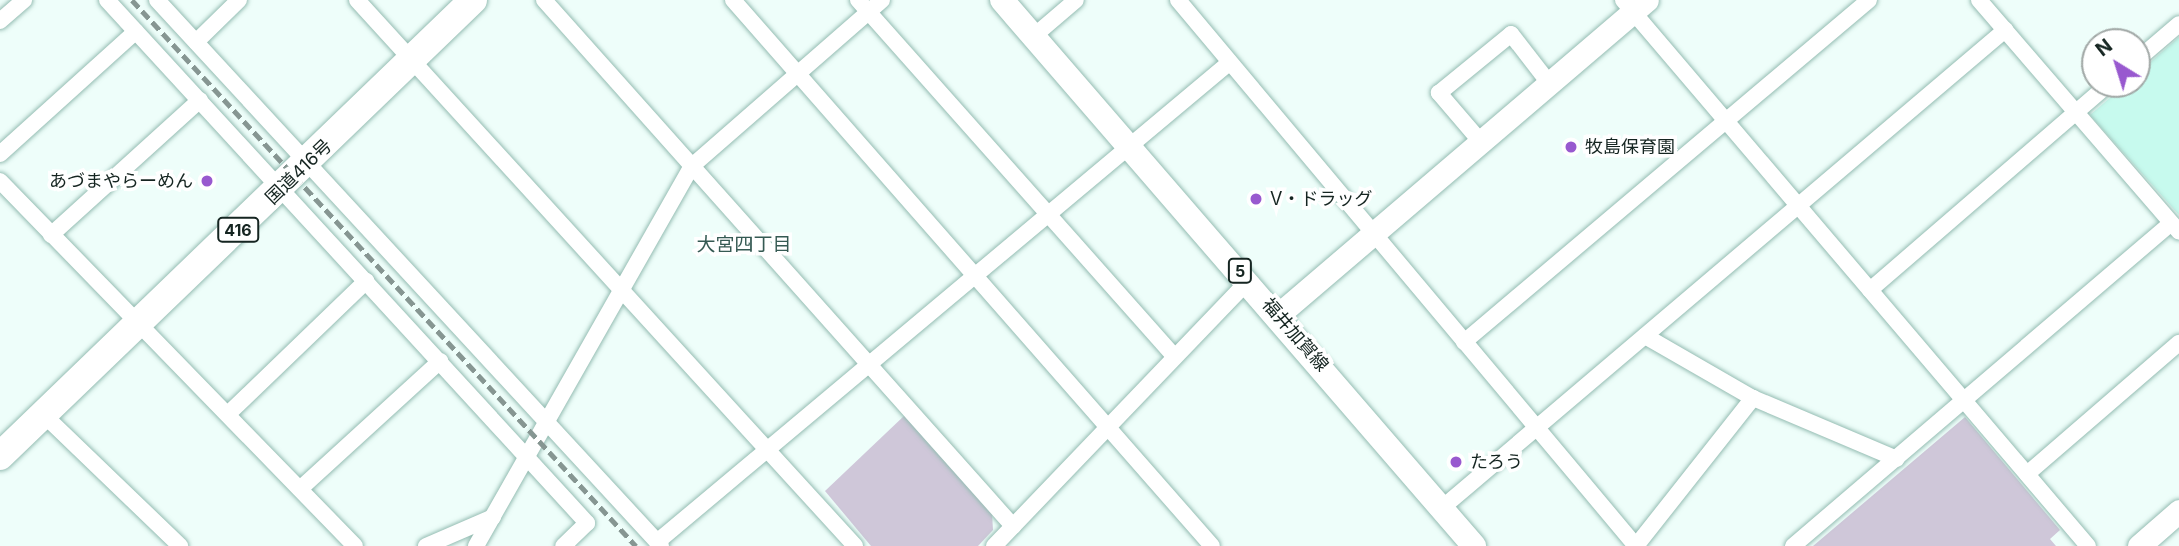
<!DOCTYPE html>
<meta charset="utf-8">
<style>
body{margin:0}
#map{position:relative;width:2179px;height:546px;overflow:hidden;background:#eefefa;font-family:Inter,"Noto Sans JP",sans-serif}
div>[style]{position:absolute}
.built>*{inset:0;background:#c7faee}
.green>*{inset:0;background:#cfc7d9}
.roads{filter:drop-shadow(0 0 2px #94bcb2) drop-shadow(0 0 2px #94bcb2)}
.street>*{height:16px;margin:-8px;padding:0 8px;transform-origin:8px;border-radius:8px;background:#fff}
.secondary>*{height:23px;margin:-11.5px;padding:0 11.5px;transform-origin:11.5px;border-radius:11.5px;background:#fff}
.primary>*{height:24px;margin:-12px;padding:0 12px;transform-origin:12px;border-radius:12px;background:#fff}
.highway>*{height:28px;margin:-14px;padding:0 14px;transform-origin:14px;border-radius:14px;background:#fff}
.rail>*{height:5px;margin-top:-2.5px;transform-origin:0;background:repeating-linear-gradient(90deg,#869692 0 10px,transparent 0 15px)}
.dots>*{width:19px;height:19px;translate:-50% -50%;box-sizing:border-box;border:4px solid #fff;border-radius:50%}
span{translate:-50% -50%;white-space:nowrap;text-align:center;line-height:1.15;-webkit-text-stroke:7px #fff;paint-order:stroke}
.shield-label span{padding:2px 5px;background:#fff;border:2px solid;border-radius:5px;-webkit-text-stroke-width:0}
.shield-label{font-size:16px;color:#152521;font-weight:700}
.poi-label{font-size:18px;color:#152521}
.left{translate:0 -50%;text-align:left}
.right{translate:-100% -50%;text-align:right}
.street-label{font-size:18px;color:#152521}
.neighbourhood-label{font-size:19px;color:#355a53}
.north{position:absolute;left:2081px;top:28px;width:70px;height:70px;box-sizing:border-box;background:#fff;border:2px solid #a1a8a6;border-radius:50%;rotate:322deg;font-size:19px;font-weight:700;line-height:28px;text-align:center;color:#152521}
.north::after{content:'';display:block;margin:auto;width:24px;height:32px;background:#9859cf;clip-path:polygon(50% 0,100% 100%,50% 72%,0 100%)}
</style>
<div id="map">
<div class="built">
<i style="clip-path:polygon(2179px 37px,2179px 215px,2090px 115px,2126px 84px,2137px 84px,2137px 74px)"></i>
</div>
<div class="green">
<i style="clip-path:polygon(905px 415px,992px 513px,993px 530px,978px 546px,871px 546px,825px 491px)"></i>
<i style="clip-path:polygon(1965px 417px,2060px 530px,2050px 539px,2056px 546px,1813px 546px)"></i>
</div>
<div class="roads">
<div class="street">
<i style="left:107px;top:0;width:710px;rotate:47.45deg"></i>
<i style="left:587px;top:523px;width:33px;rotate:136deg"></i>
<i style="left:157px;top:0;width:743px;rotate:47.29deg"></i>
<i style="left:357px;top:0;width:739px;rotate:47.63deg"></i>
<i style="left:544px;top:0;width:705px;rotate:48.28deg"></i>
<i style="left:733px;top:0;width:726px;rotate:48.74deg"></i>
<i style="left:858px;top:0;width:475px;rotate:48.4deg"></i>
<i style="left:1178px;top:0;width:713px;rotate:50.01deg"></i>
<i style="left:1623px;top:0;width:717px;rotate:49.58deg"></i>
<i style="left:1979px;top:0;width:306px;rotate:49.2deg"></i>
<i style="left:0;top:21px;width:32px;rotate:-41deg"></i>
<i style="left:1034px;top:36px;width:55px;rotate:-40.6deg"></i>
<i style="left:196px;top:42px;width:60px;rotate:-44.3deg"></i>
<i style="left:2137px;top:60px;width:55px;rotate:-40.6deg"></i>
<i style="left:1481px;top:142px;width:65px;rotate:-130.6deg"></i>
<i style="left:1439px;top:93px;width:93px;rotate:-39.3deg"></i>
<i style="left:1511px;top:34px;width:62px;rotate:52.2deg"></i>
<i style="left:0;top:154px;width:183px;rotate:-42.1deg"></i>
<i style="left:0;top:181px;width:509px;rotate:45.8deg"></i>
<i style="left:51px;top:235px;width:201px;rotate:-42.2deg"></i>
<i style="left:1870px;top:290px;width:316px;rotate:-40.8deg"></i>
<i style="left:1645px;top:336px;width:125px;rotate:29.9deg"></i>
<i style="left:1753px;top:398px;width:156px;rotate:23deg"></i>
<i style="left:1464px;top:342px;width:530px;rotate:-40.18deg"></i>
<i style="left:228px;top:414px;width:192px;rotate:-43.9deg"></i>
<i style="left:44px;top:415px;width:189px;rotate:43.9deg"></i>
<i style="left:2027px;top:474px;width:201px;rotate:-40.8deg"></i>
<i style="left:300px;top:489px;width:190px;rotate:-42.4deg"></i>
<i style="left:1442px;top:508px;width:739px;rotate:-40.33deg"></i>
<i style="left:657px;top:542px;width:747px;rotate:-39.95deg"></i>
<i style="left:426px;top:546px;width:73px;rotate:-23.4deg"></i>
<i style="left:476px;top:546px;width:437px;rotate:-60.4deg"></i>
<i style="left:692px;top:166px;width:252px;rotate:-41.1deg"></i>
<i style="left:994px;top:546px;width:367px;rotate:-46.2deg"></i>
<i style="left:1636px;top:546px;width:189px;rotate:-51.7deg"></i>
<i style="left:1793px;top:546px;width:497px;rotate:-40.5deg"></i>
</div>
<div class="secondary">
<i style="left:1278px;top:315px;width:485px;rotate:-40.5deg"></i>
<i style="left:2139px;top:546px;width:53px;rotate:-41.2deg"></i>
</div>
<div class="primary">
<i style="left:1002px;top:0;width:722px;rotate:49.16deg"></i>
</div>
<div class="highway">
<i style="left:0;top:456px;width:657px;rotate:-43.95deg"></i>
</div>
</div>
<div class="rail">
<i style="left:132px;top:0;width:743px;rotate:47.29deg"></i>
</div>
<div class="dots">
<i style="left:1571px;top:147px;background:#9859cf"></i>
<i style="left:207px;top:181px;background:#9859cf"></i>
<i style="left:1256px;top:199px;background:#9859cf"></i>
<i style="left:1456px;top:462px;background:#9859cf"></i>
</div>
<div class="shield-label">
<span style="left:238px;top:230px">416</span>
<span style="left:1240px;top:271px">5</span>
</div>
<div class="poi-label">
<span class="left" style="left:1585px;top:147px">牧島保育園</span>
<span class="right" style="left:193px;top:181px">あづまやらーめん</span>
<span class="left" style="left:1270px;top:199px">V・ドラッグ</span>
<span class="left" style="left:1470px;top:462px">たろう</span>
</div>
<div class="street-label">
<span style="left:299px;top:172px;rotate:-44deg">国道416号</span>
<span style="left:1295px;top:335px;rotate:49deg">福井加賀線</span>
</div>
<div class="neighbourhood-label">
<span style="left:744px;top:245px">大宮四丁目</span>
</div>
<div class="north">N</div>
</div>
